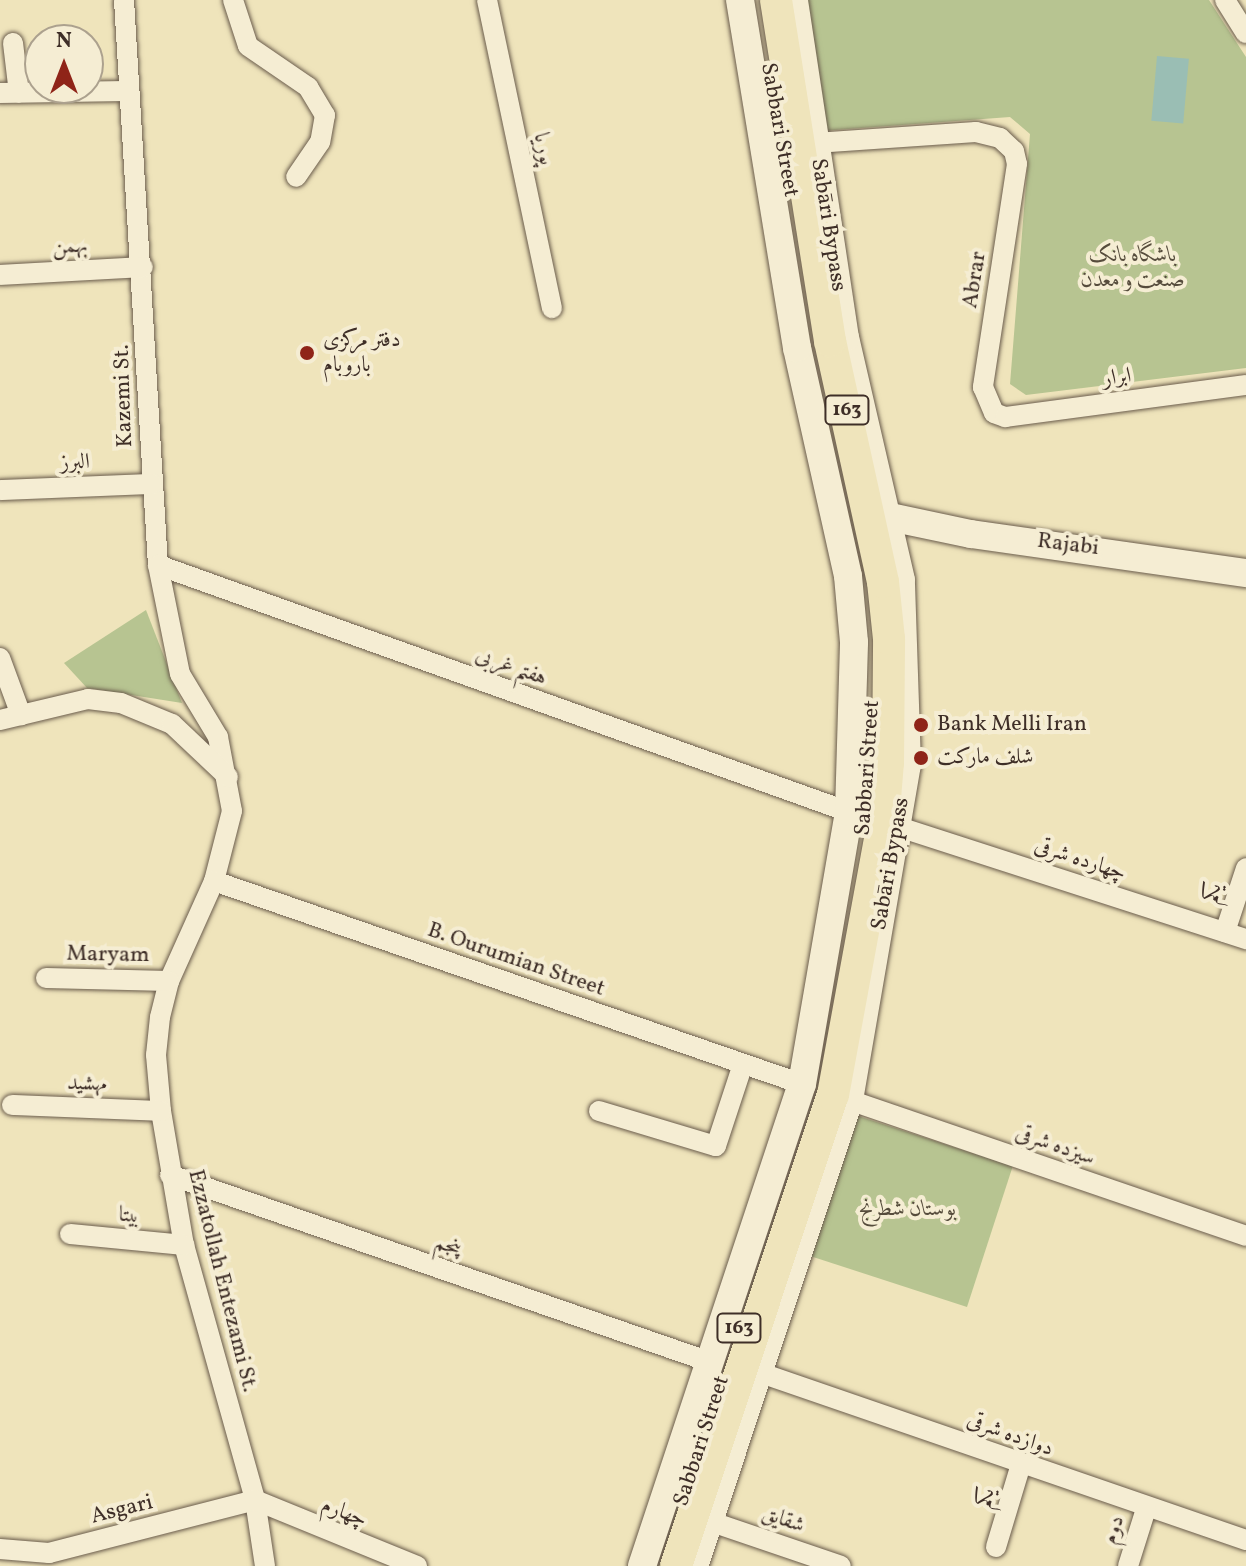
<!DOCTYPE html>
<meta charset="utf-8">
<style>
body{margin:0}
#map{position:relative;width:1246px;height:1566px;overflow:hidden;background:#efe4bb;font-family:Vollkorn,Amiri,serif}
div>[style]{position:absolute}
.green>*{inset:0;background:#b7c491;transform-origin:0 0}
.water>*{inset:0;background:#9abeb4;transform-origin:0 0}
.roads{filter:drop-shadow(0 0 2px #6a5c4c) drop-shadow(0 0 2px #6a5c4c)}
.street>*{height:20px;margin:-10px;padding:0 10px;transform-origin:10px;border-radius:10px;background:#f5edd3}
.secondary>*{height:28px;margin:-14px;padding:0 14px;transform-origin:14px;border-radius:14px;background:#f5edd3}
.primary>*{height:32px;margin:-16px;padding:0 16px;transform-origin:16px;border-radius:16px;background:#efe4bb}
.dots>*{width:22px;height:22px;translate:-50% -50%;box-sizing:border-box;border:4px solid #f5edd3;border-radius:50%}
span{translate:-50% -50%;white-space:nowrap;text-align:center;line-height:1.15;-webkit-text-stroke:8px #f5edd3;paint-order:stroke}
.shield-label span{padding:2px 6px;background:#f5edd3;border:2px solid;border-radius:6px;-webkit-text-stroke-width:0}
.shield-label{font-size:20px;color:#3e2e27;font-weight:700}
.street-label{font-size:22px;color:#3e2e27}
.park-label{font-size:22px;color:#564c3c;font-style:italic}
.poi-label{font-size:22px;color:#3e2e27}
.left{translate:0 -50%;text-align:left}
.north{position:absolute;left:24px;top:24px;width:80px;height:80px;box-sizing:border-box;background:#f5edd3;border:2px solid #aca18e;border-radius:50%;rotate:0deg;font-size:22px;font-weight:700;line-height:32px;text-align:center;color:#3e2e27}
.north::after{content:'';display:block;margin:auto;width:28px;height:36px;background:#8f2418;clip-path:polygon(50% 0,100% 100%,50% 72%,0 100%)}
</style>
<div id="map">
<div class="green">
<i style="clip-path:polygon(804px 0,1209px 0,1246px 57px,1246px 368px,1026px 395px,1010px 384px,1030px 134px,1010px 117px,821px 131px)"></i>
<i style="clip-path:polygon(146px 610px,182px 703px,87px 688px,64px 663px)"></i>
<i style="left:852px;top:1114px;width:169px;height:148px;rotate:18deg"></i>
</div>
<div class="water">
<i style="left:1157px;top:56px;width:32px;height:65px;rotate:5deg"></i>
</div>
<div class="roads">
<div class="street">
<i style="left:124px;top:0;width:566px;rotate:86.56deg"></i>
<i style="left:158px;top:565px;width:111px;rotate:78.6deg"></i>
<i style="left:180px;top:674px;width:74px;rotate:58.9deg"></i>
<i style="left:218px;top:737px;width:75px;rotate:79.3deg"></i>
<i style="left:232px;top:811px;width:72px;rotate:104.4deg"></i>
<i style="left:214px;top:881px;width:110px;rotate:114.2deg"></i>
<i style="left:169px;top:981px;width:37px;rotate:104deg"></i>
<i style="left:160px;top:1017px;width:38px;rotate:96deg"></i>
<i style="left:156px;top:1055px;width:56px;rotate:84.9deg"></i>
<i style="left:161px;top:1111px;width:136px;rotate:80.3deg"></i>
<i style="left:184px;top:1245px;width:265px;rotate:74.4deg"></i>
<i style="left:255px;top:1500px;width:67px;rotate:81.4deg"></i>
<i style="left:233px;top:0;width:48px;rotate:71.9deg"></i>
<i style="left:248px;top:46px;width:73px;rotate:34.3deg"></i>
<i style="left:308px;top:87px;width:33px;rotate:59deg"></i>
<i style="left:325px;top:115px;width:27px;rotate:100deg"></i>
<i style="left:320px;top:142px;width:42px;rotate:124.4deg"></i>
<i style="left:487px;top:0;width:315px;rotate:78.1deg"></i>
<i style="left:1225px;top:0;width:39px;rotate:58deg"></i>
<i style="left:13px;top:43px;width:50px;rotate:83.2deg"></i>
<i style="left:0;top:93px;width:126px;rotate:-0.9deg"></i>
<i style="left:815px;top:143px;width:161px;rotate:-3.9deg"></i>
<i style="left:976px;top:132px;width:25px;rotate:14deg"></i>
<i style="left:1000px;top:138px;width:19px;rotate:43deg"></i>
<i style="left:1014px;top:151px;width:13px;rotate:77deg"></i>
<i style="left:1017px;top:164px;width:226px;rotate:98.7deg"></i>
<i style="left:983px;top:387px;width:28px;rotate:67deg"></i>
<i style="left:994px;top:413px;width:12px;rotate:20deg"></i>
<i style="left:1005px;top:417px;width:243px;rotate:-7.6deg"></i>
<i style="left:0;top:275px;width:143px;rotate:-3.2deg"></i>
<i style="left:0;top:490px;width:152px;rotate:-2.3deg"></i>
<i style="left:158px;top:565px;width:734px;rotate:19.67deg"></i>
<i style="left:0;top:658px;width:61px;rotate:69.8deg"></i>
<i style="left:0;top:720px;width:90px;rotate:-13.4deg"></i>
<i style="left:88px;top:699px;width:33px;rotate:7deg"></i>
<i style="left:121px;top:703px;width:55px;rotate:22.4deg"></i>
<i style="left:172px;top:724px;width:77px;rotate:43.4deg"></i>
<i style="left:899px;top:827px;width:365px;rotate:17.9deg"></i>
<i style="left:214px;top:881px;width:622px;rotate:19.05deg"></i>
<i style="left:1225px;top:932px;width:67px;rotate:-71.8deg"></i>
<i style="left:46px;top:978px;width:123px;rotate:1.4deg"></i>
<i style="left:849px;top:1100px;width:420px;rotate:18.9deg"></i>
<i style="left:12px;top:1105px;width:149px;rotate:2.3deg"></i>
<i style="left:599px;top:1111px;width:122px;rotate:16.7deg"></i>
<i style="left:716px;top:1146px;width:86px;rotate:-71.8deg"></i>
<i style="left:170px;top:1175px;width:571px;rotate:19.1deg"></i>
<i style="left:70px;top:1234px;width:115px;rotate:5.5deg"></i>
<i style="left:758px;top:1372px;width:516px;rotate:19deg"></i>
<i style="left:709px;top:1521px;width:139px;rotate:18.8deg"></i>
<i style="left:996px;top:1547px;width:87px;rotate:-73.2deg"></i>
<i style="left:0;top:1549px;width:49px;rotate:4.7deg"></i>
<i style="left:49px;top:1553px;width:213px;rotate:-14.4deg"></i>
<i style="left:255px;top:1500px;width:175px;rotate:22.2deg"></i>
<i style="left:1128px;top:1566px;width:60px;rotate:-72.5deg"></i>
</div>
<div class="secondary">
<i style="left:890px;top:517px;width:83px;rotate:11.9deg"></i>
<i style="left:971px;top:534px;width:278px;rotate:8.1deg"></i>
<i style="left:642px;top:1566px;width:508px;rotate:-71.64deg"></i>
<i style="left:802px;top:1084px;width:276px;rotate:-80.2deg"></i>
<i style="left:849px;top:812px;width:170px;rotate:-88.3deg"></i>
<i style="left:854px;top:642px;width:66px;rotate:-95.2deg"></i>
<i style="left:848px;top:576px;width:234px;rotate:-102.6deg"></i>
<i style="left:797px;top:348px;width:353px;rotate:-99.3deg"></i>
<i style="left:694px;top:1566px;width:491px;rotate:-71.6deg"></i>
<i style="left:849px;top:1100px;width:340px;rotate:-80.2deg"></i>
<i style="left:907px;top:765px;width:185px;rotate:-91.9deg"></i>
<i style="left:901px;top:580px;width:248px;rotate:-103deg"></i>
<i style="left:845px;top:338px;width:342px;rotate:-98.6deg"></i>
</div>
<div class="primary">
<i style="left:676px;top:1566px;width:496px;rotate:-71.6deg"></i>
<i style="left:833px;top:1095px;width:278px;rotate:-79.6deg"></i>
<i style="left:883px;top:822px;width:59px;rotate:-85.2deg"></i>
<i style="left:888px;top:763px;width:124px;rotate:-89.5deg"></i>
<i style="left:889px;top:639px;width:57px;rotate:-96deg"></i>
<i style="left:883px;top:582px;width:247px;rotate:-102.4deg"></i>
<i style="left:830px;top:341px;width:345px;rotate:-99deg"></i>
</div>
</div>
<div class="dots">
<i style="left:307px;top:353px;background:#8f2418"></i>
<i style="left:921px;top:725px;background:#8f2418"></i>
<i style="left:921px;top:758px;background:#8f2418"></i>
</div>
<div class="shield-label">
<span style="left:847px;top:410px">163</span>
<span style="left:739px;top:1328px">163</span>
</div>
<div class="street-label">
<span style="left:779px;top:130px;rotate:80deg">Sabbari Street</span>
<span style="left:543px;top:149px;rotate:78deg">پوریا</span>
<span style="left:828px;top:225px;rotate:81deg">Sabāri Bypass</span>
<span style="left:70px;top:247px;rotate:-3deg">بهمن</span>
<span style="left:975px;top:280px;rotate:-81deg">Abrar</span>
<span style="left:1117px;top:378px;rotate:-8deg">ابرار</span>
<span style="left:124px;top:396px;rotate:-92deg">Kazemi St.</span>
<span style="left:75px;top:463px;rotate:-2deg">البرز</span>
<span style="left:1068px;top:545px;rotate:7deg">Rajabi</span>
<span style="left:511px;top:667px;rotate:20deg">هفتم غربی</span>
<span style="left:868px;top:768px;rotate:-86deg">Sabbari Street</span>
<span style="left:1080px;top:860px;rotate:18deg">چهارده شرقی</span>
<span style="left:891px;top:864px;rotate:-80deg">Sabāri Bypass</span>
<span style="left:1213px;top:893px;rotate:-72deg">یکم</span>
<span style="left:108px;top:955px;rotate:1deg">Maryam</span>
<span style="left:516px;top:960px;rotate:19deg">B. Ourumian Street</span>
<span style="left:87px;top:1084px;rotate:2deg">مهشید</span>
<span style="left:1055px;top:1146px;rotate:19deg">سیزده شرقی</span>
<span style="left:129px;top:1216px;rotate:5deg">بیتا</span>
<span style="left:448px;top:1246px;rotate:19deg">پنجم</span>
<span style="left:222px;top:1281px;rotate:76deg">Ezzatollah Entezami St.</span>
<span style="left:1010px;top:1435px;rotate:20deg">دوازده شرقی</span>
<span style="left:702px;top:1441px;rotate:-72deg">Sabbari Street</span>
<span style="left:986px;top:1498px;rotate:-73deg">یکم</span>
<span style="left:122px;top:1510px;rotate:-14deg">Asgari</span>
<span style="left:344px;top:1513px;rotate:21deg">چهارم</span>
<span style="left:783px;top:1520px;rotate:19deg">شقایق</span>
<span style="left:1114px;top:1530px;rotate:-72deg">دوم</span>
</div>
<div class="park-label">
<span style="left:1133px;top:268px">باشگاه بانک<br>صنعت و معدن</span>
<span style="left:908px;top:1210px">بوستان شطرنج</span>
</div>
<div class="poi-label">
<span class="left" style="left:323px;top:353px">دفتر مرکزی<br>باروبام</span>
<span class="left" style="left:937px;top:725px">Bank Melli Iran</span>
<span class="left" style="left:937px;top:758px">شلف مارکت</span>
</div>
<div class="north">N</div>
</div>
